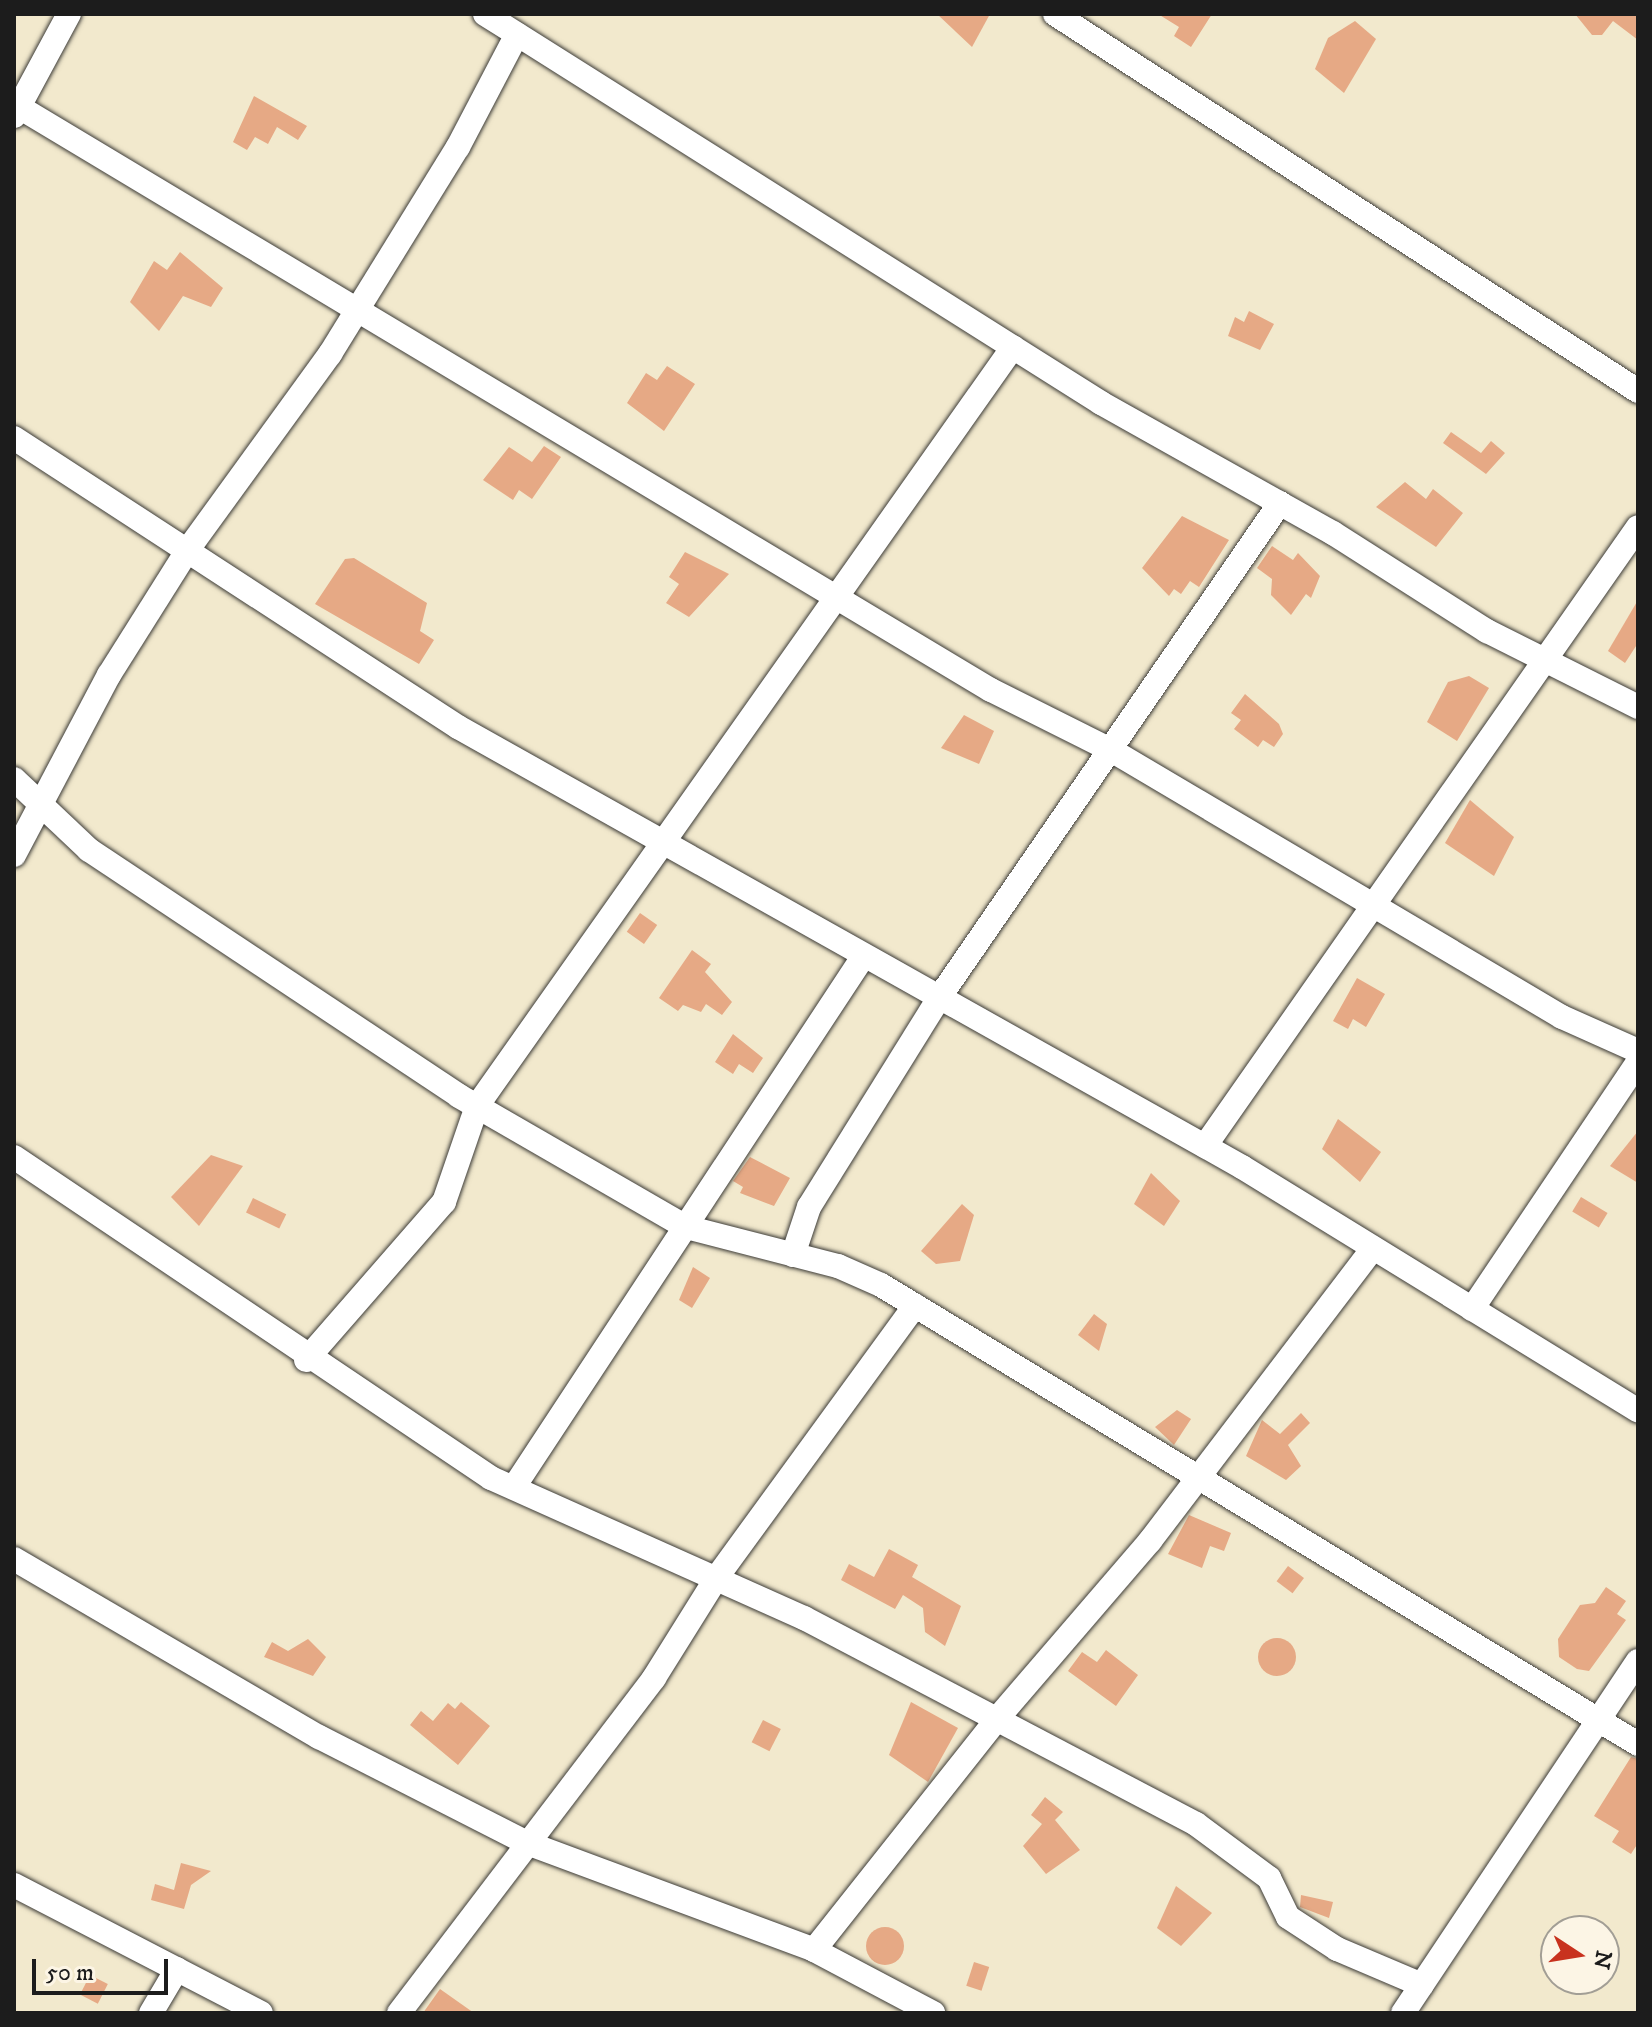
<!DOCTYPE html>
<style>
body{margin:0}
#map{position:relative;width:1652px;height:2027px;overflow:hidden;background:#f2e9cd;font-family:"IM FELL DW Pica",serif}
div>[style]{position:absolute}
.building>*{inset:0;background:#e6a985;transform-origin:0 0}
.round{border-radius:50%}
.roads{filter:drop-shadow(0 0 2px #3c3b37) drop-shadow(0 0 2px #3c3b37)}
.minor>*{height:24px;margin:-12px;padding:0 12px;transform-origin:12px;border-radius:12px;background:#fff}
span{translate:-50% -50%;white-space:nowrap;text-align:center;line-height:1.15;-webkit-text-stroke:7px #fcf5e5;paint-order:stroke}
.frame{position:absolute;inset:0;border:16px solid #1c1c1c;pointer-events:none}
.north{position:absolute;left:1540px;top:1915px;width:80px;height:80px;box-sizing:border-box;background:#fcf5e5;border:2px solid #a29e95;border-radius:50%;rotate:102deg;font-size:22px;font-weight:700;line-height:32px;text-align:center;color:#1c1c1c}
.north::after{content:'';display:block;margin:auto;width:28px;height:36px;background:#c8321e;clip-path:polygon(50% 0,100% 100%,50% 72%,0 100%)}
.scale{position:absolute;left:32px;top:1959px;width:136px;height:36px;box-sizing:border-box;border:4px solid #1c1c1c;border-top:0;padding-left:10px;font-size:24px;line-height:28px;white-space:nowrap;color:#1c1c1c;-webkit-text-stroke:6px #fcf5e5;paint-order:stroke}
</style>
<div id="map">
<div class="building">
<i style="clip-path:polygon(937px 14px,990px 14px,972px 47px)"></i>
<i style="clip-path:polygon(1158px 14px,1212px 14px,1191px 47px,1174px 36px,1179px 27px)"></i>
<i style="clip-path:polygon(1575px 14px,1638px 14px,1638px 40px,1613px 21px,1602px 35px,1592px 35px)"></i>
<i style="clip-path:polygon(1355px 21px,1376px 39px,1344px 93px,1315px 69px,1328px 38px)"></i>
<i style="clip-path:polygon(254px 96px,307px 126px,298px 140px,277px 127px,268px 144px,255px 137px,247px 150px,233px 142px)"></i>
<i style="clip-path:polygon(180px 252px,223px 288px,211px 307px,183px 296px,159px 331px,130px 302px,154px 261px,167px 270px)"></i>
<i style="clip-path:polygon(1249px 311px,1274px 324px,1260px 350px,1228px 336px,1235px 317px,1244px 322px)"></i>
<i style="clip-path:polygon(667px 366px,695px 384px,664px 431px,627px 403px,646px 373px,657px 380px)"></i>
<i style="clip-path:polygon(1451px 432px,1481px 453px,1491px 441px,1505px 453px,1486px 474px,1443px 443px)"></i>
<i style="clip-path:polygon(544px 446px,561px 457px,532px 499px,519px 490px,513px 500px,483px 480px,509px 447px,532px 462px)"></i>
<i style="clip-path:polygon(1405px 482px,1426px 499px,1433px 489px,1463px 513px,1436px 547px,1376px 507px)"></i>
<i style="clip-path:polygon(1182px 516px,1229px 540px,1199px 587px,1190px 581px,1181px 594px,1174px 589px,1169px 596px,1142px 568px)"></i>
<i style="clip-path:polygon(1272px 546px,1293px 560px,1298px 553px,1320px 576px,1311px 598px,1306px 594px,1291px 615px,1271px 595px,1272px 579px,1257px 568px)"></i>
<i style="clip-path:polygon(685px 552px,729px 574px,689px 617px,666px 603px,679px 584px,669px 577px)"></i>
<i style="clip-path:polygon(354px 558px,427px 603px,420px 631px,434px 640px,419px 664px,315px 604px,345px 559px)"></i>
<i style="clip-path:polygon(1638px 600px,1638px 643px,1625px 663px,1608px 651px)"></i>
<i style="clip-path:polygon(1469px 676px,1489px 688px,1457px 741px,1427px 722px,1448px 682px)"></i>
<i style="clip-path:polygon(1245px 694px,1279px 724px,1283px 734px,1274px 747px,1263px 740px,1258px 747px,1234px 729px,1241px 720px,1231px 713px)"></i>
<i style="clip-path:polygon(964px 715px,994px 731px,979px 764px,941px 748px)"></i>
<i style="clip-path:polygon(1470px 800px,1514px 837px,1494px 876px,1445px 843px)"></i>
<i style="left:640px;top:913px;width:21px;height:23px;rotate:35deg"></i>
<i style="clip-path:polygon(692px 950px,711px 964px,705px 972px,732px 1002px,722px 1015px,706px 1004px,701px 1012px,683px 1005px,678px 1011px,659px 998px)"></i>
<i style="clip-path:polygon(1357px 978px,1385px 994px,1366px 1027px,1353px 1019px,1348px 1029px,1333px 1021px)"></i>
<i style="clip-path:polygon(733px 1034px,763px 1058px,753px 1073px,739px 1064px,733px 1074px,715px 1062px)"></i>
<i style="clip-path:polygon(1338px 1119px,1381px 1152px,1360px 1182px,1322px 1149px)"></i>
<i style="clip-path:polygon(1638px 1131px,1638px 1183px,1610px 1166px)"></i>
<i style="clip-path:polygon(211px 1155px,243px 1166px,199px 1226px,171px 1197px)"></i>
<i style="clip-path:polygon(750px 1157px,790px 1178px,774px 1206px,740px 1193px,743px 1187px,733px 1181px)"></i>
<i style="clip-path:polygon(1151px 1173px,1180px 1201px,1164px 1226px,1134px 1204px)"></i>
<i style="left:1581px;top:1197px;width:31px;height:17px;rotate:31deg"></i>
<i style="left:253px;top:1198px;width:37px;height:16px;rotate:26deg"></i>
<i style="clip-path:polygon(962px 1204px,974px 1215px,960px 1261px,936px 1264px,921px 1251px)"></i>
<i style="clip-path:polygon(693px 1267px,710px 1278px,692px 1308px,679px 1300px)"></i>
<i style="clip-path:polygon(1094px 1314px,1107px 1324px,1099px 1351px,1078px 1335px)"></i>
<i style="clip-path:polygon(1177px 1410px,1191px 1419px,1174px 1445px,1155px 1427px)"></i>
<i style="clip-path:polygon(1301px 1413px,1310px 1423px,1288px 1445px,1301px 1466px,1286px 1480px,1246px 1456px,1262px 1420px,1280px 1434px)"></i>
<i style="clip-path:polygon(1189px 1515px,1231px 1533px,1224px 1551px,1210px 1546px,1202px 1568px,1168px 1554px)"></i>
<i style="clip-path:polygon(889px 1549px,918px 1565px,912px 1577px,961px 1606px,945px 1646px,925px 1632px,923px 1608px,903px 1595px,895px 1609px,841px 1580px,849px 1564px,874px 1577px)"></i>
<i style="left:1288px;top:1566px;width:20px;height:19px;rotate:37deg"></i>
<i style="clip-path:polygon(1606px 1587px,1626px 1601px,1617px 1614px,1626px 1620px,1589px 1671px,1577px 1669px,1559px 1657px,1558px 1639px,1580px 1605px,1595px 1603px)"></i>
<i class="round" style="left:1258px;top:1638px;width:38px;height:38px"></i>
<i style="clip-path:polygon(308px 1639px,326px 1657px,313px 1676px,264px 1657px,272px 1642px,288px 1651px)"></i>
<i style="clip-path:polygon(1106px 1650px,1138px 1675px,1116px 1706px,1068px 1671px,1082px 1652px,1097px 1662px)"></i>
<i style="clip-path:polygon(461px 1702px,490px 1726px,458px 1765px,410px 1725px,421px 1711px,433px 1721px,448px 1703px,455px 1709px)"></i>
<i style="clip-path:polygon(911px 1702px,958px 1728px,928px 1782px,889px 1755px)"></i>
<i style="left:763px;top:1720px;width:20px;height:25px;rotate:27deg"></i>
<i style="clip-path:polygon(1631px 1757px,1638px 1759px,1638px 1843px,1631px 1854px,1612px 1842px,1619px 1831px,1594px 1816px)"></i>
<i style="clip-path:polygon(1045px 1797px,1063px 1812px,1055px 1820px,1080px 1850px,1046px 1874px,1023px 1846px,1042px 1824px,1031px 1815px)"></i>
<i style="clip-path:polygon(181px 1863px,211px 1871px,191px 1885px,184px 1909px,151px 1900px,155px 1884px,174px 1890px)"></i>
<i style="clip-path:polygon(1176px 1886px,1212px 1913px,1181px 1946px,1157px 1928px)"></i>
<i style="clip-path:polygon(1301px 1895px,1333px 1902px,1329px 1918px,1300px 1907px)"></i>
<i class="round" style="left:866px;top:1927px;width:38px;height:38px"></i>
<i style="left:974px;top:1962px;width:16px;height:25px;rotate:18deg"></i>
<i style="left:90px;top:1975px;width:20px;height:22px;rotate:27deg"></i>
<i style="clip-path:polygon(440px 1989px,474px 2013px,423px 2013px)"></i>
</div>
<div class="roads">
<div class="minor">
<i style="left:485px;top:14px;width:729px;rotate:32.27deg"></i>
<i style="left:1101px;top:403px;width:266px;rotate:29.3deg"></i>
<i style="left:1333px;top:533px;width:183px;rotate:32.5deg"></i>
<i style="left:1487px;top:631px;width:169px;rotate:26.7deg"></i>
<i style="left:1055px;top:14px;width:694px;rotate:32.89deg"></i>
<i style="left:14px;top:104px;width:1139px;rotate:30.96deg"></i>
<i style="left:991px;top:690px;width:134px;rotate:26.6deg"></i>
<i style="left:1111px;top:750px;width:524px;rotate:30.63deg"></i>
<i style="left:1562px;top:1017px;width:83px;rotate:24.1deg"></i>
<i style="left:14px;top:116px;width:116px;rotate:-61.7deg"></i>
<i style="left:14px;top:438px;width:530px;rotate:33.06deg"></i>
<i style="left:458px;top:727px;width:899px;rotate:29.3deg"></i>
<i style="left:1242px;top:1167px;width:465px;rotate:31.6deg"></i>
<i style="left:14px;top:779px;width:103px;rotate:43.4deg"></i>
<i style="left:89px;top:850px;width:444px;rotate:33.6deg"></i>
<i style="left:459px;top:1096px;width:262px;rotate:30deg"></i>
<i style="left:686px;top:1227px;width:157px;rotate:14.4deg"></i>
<i style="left:838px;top:1266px;width:47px;rotate:23.8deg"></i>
<i style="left:881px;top:1285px;width:885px;rotate:31.23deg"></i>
<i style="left:14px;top:855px;width:204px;rotate:-62.2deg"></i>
<i style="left:109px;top:675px;width:150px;rotate:-57.8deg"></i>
<i style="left:189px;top:548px;width:240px;rotate:-54deg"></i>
<i style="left:330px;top:354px;width:243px;rotate:-58.3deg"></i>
<i style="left:458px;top:147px;width:127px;rotate:-62.4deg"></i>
<i style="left:1205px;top:1146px;width:755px;rotate:-55.03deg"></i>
<i style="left:14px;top:1157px;width:575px;rotate:33.94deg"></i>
<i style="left:491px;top:1478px;width:343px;rotate:24.1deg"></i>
<i style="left:804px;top:1618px;width:443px;rotate:27.7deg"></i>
<i style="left:1196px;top:1824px;width:91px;rotate:36.5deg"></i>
<i style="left:1269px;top:1878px;width:43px;rotate:64deg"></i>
<i style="left:1288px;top:1917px;width:59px;rotate:33.1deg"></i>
<i style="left:1337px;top:1949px;width:92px;rotate:23deg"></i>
<i style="left:793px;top:1255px;width:51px;rotate:-71.6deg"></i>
<i style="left:809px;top:1207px;width:246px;rotate:-58.1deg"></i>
<i style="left:939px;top:998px;width:601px;rotate:-55.44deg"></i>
<i style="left:1472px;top:1309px;width:298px;rotate:-56.1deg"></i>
<i style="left:306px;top:1360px;width:210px;rotate:-48.9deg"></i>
<i style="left:444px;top:1202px;width:102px;rotate:-71deg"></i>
<i style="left:477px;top:1106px;width:929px;rotate:-54.77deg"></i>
<i style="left:514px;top:1487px;width:635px;rotate:-56.64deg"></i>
<i style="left:14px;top:1559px;width:353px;rotate:30.3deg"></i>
<i style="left:319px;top:1737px;width:233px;rotate:27deg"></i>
<i style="left:527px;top:1843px;width:306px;rotate:20.4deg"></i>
<i style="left:814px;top:1950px;width:135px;rotate:27.9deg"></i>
<i style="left:14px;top:1885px;width:278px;rotate:27.4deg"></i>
<i style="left:814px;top:1950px;width:293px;rotate:-51.6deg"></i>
<i style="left:996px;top:1720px;width:236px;rotate:-49.3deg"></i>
<i style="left:1150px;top:1541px;width:368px;rotate:-52.7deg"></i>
<i style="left:151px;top:2013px;width:51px;rotate:-59.4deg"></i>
<i style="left:399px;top:2013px;width:421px;rotate:-52.7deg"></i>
<i style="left:654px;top:1678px;width:119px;rotate:-58deg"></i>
<i style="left:717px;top:1577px;width:336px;rotate:-53.9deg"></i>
<i style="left:1403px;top:2013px;width:423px;rotate:-56.3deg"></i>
</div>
</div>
<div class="frame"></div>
<div class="north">N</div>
<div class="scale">50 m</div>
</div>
